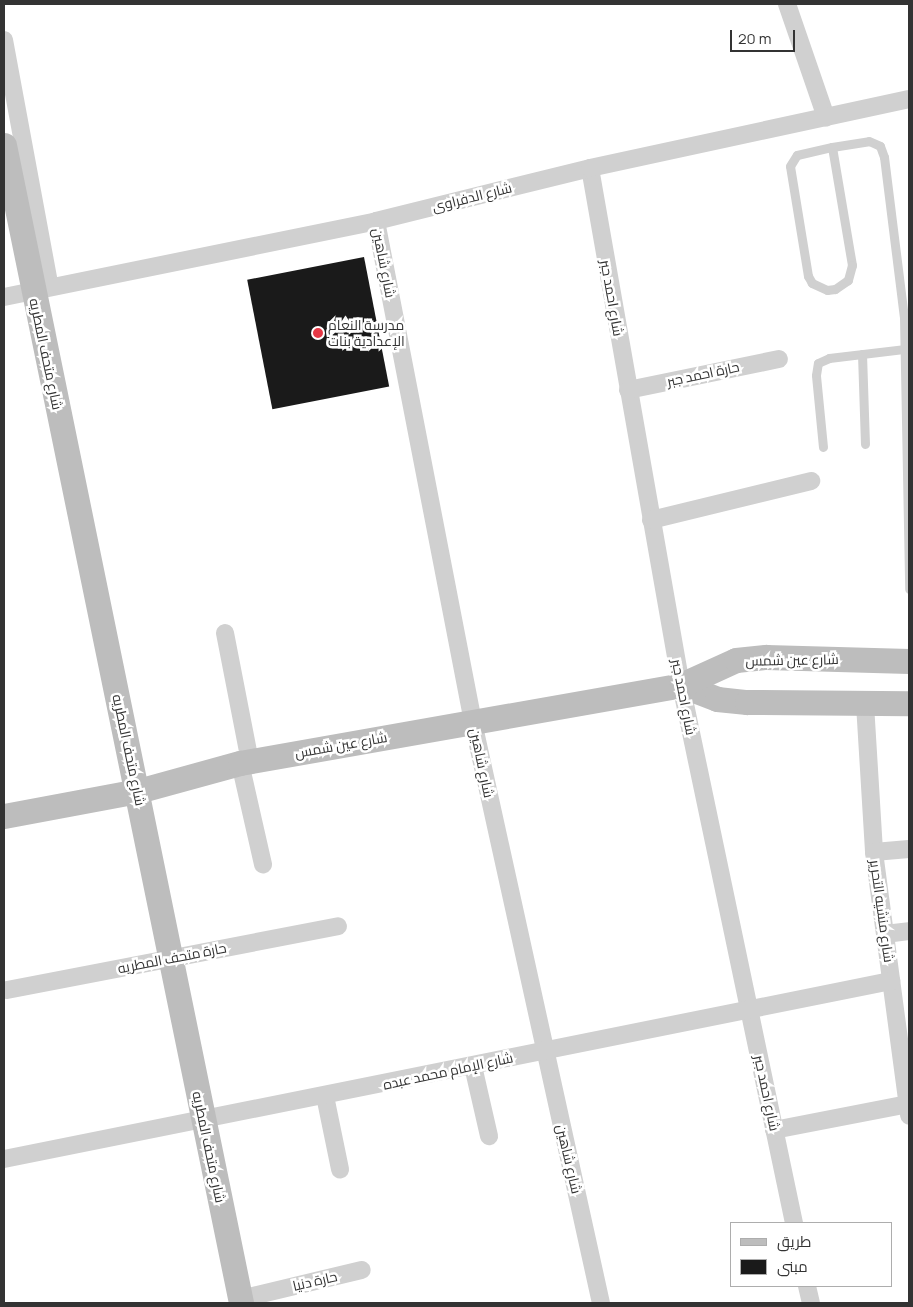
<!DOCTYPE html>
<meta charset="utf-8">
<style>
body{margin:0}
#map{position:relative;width:913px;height:1307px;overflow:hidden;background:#fff;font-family:Manrope,Cairo,sans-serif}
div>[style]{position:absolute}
.building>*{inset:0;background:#1a1a1a;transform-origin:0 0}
.lane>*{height:9px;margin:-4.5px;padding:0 4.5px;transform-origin:4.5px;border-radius:4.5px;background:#d0d0d0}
.street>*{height:18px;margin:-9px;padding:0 9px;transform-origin:9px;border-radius:9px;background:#d0d0d0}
.secondary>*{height:25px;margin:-12.5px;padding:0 12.5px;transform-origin:12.5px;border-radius:12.5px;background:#bdbdbd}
.dots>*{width:14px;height:14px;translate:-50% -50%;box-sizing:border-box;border:2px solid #fff;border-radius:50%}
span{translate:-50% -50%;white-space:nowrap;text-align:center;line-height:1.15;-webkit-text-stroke:5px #fff;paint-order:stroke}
.street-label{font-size:14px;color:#333}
.poi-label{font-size:14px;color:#333}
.left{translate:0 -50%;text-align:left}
.frame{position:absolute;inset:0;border:5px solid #333;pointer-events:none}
.legend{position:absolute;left:730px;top:1222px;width:162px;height:65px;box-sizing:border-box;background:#fff;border:1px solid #adadad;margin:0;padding:6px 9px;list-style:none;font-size:15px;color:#333}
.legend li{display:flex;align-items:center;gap:10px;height:25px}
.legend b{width:25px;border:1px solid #adadad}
.scale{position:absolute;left:730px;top:30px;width:65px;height:22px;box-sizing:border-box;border:2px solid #333;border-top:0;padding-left:6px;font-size:15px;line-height:18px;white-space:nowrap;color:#333;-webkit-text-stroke:4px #fff;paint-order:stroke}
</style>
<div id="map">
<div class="building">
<i style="left:364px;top:257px;width:132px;height:119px;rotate:79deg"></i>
</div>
<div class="lane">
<i style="left:832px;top:147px;width:37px;rotate:-9deg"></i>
<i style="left:869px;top:141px;width:12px;rotate:24deg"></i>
<i style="left:880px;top:146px;width:12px;rotate:70deg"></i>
<i style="left:884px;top:157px;width:161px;rotate:82.9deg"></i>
<i style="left:904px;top:317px;width:272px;rotate:88.9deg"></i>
<i style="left:832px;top:147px;width:120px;rotate:80.4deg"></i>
<i style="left:852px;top:265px;width:16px;rotate:105deg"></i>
<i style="left:848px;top:280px;width:16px;rotate:145deg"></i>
<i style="left:835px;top:289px;width:8px;rotate:173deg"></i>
<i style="left:827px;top:290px;width:17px;rotate:-155deg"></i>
<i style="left:812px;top:283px;width:8px;rotate:-120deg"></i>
<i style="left:808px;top:276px;width:111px;rotate:-99.3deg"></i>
<i style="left:790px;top:166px;width:13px;rotate:-58deg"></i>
<i style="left:797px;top:155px;width:36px;rotate:-13deg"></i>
<i style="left:862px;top:354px;width:90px;rotate:88.1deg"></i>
<i style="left:823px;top:447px;width:72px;rotate:-95.6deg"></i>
<i style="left:816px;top:375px;width:12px;rotate:-81deg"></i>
<i style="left:818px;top:363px;width:12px;rotate:-24deg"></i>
<i style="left:829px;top:358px;width:77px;rotate:-6.8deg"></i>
</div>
<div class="street">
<i style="left:787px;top:4px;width:120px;rotate:71deg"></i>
<i style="left:4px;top:40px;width:251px;rotate:79.5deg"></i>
<i style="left:590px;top:168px;width:525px;rotate:80.02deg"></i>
<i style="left:681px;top:685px;width:550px;rotate:78.14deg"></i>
<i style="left:376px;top:221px;width:510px;rotate:79.04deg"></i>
<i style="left:473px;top:722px;width:595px;rotate:77.58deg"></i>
<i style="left:4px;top:297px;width:380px;rotate:-11.5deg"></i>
<i style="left:376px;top:221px;width:220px;rotate:-13.9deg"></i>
<i style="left:590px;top:168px;width:326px;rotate:-12.2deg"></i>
<i style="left:628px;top:390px;width:154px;rotate:-11.6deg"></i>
<i style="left:651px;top:520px;width:165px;rotate:-13.7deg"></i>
<i style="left:225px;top:633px;width:131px;rotate:79deg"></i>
<i style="left:865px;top:704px;width:148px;rotate:86.5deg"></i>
<i style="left:874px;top:852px;width:266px;rotate:82.4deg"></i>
<i style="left:240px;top:763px;width:104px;rotate:77.2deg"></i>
<i style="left:874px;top:852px;width:35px;rotate:-5deg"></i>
<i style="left:885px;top:934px;width:24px;rotate:-7deg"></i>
<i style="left:7px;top:990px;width:337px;rotate:-10.9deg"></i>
<i style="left:473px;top:1066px;width:72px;rotate:77.1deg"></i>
<i style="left:325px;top:1096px;width:75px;rotate:78.4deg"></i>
<i style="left:774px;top:1130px;width:136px;rotate:-11deg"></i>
<i style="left:4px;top:1159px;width:905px;rotate:-11.35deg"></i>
<i style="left:807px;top:1286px;width:17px;rotate:77deg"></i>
<i style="left:240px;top:1299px;width:125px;rotate:-13.4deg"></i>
</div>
<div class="secondary">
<i style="left:4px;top:145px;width:1182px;rotate:78.43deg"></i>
<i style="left:681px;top:685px;width:39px;rotate:21deg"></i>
<i style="left:717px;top:699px;width:30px;rotate:6deg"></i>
<i style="left:747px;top:702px;width:162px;rotate:0.4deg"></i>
<i style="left:4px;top:816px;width:136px;rotate:-10.6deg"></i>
<i style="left:138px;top:791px;width:106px;rotate:-15.4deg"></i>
<i style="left:240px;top:763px;width:448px;rotate:-10deg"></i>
<i style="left:681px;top:685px;width:60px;rotate:-24.4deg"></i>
<i style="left:736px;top:660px;width:30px;rotate:-6deg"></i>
<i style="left:766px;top:657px;width:143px;rotate:1.6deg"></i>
</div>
<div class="dots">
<i style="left:318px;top:333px;background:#e63946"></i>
</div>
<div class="street-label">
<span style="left:472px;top:197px;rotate:-14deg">شارع الدفراوى</span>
<span style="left:384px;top:263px;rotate:79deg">شارع شاهين</span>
<span style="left:612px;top:298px;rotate:80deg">شارع احمد جبر</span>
<span style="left:46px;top:354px;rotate:78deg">شارع متحف المطريه</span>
<span style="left:703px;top:374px;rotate:-12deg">حارة احمد جبر</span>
<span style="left:792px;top:660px;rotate:-1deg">شارع عين شمس</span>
<span style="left:684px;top:697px;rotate:79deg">شارع احمد جبر</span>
<span style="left:341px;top:745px;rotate:-10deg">شارع عين شمس</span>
<span style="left:129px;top:750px;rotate:78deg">شارع متحف المطريه</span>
<span style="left:482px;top:763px;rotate:78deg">شارع شاهين</span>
<span style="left:882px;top:911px;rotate:82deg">شارع منشيه التحرير</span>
<span style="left:172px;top:958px;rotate:-11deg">حارة متحف المطريه</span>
<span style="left:448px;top:1071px;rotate:-12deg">شارع الإمام محمد عبده</span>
<span style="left:767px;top:1093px;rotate:78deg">شارع احمد جبر</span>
<span style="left:209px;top:1147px;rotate:78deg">شارع متحف المطريه</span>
<span style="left:569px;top:1159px;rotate:77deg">شارع شاهين</span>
<span style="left:315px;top:1281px;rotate:-13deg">حارة دنيا</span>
</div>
<div class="poi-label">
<span class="left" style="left:328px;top:333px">مدرسة النعام<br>الإعدادية بنات</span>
</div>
<div class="frame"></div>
<ul class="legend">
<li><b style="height:6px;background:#bdbdbd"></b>طريق</li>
<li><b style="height:14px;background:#1a1a1a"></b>مبنى</li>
</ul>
<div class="scale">20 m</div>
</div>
